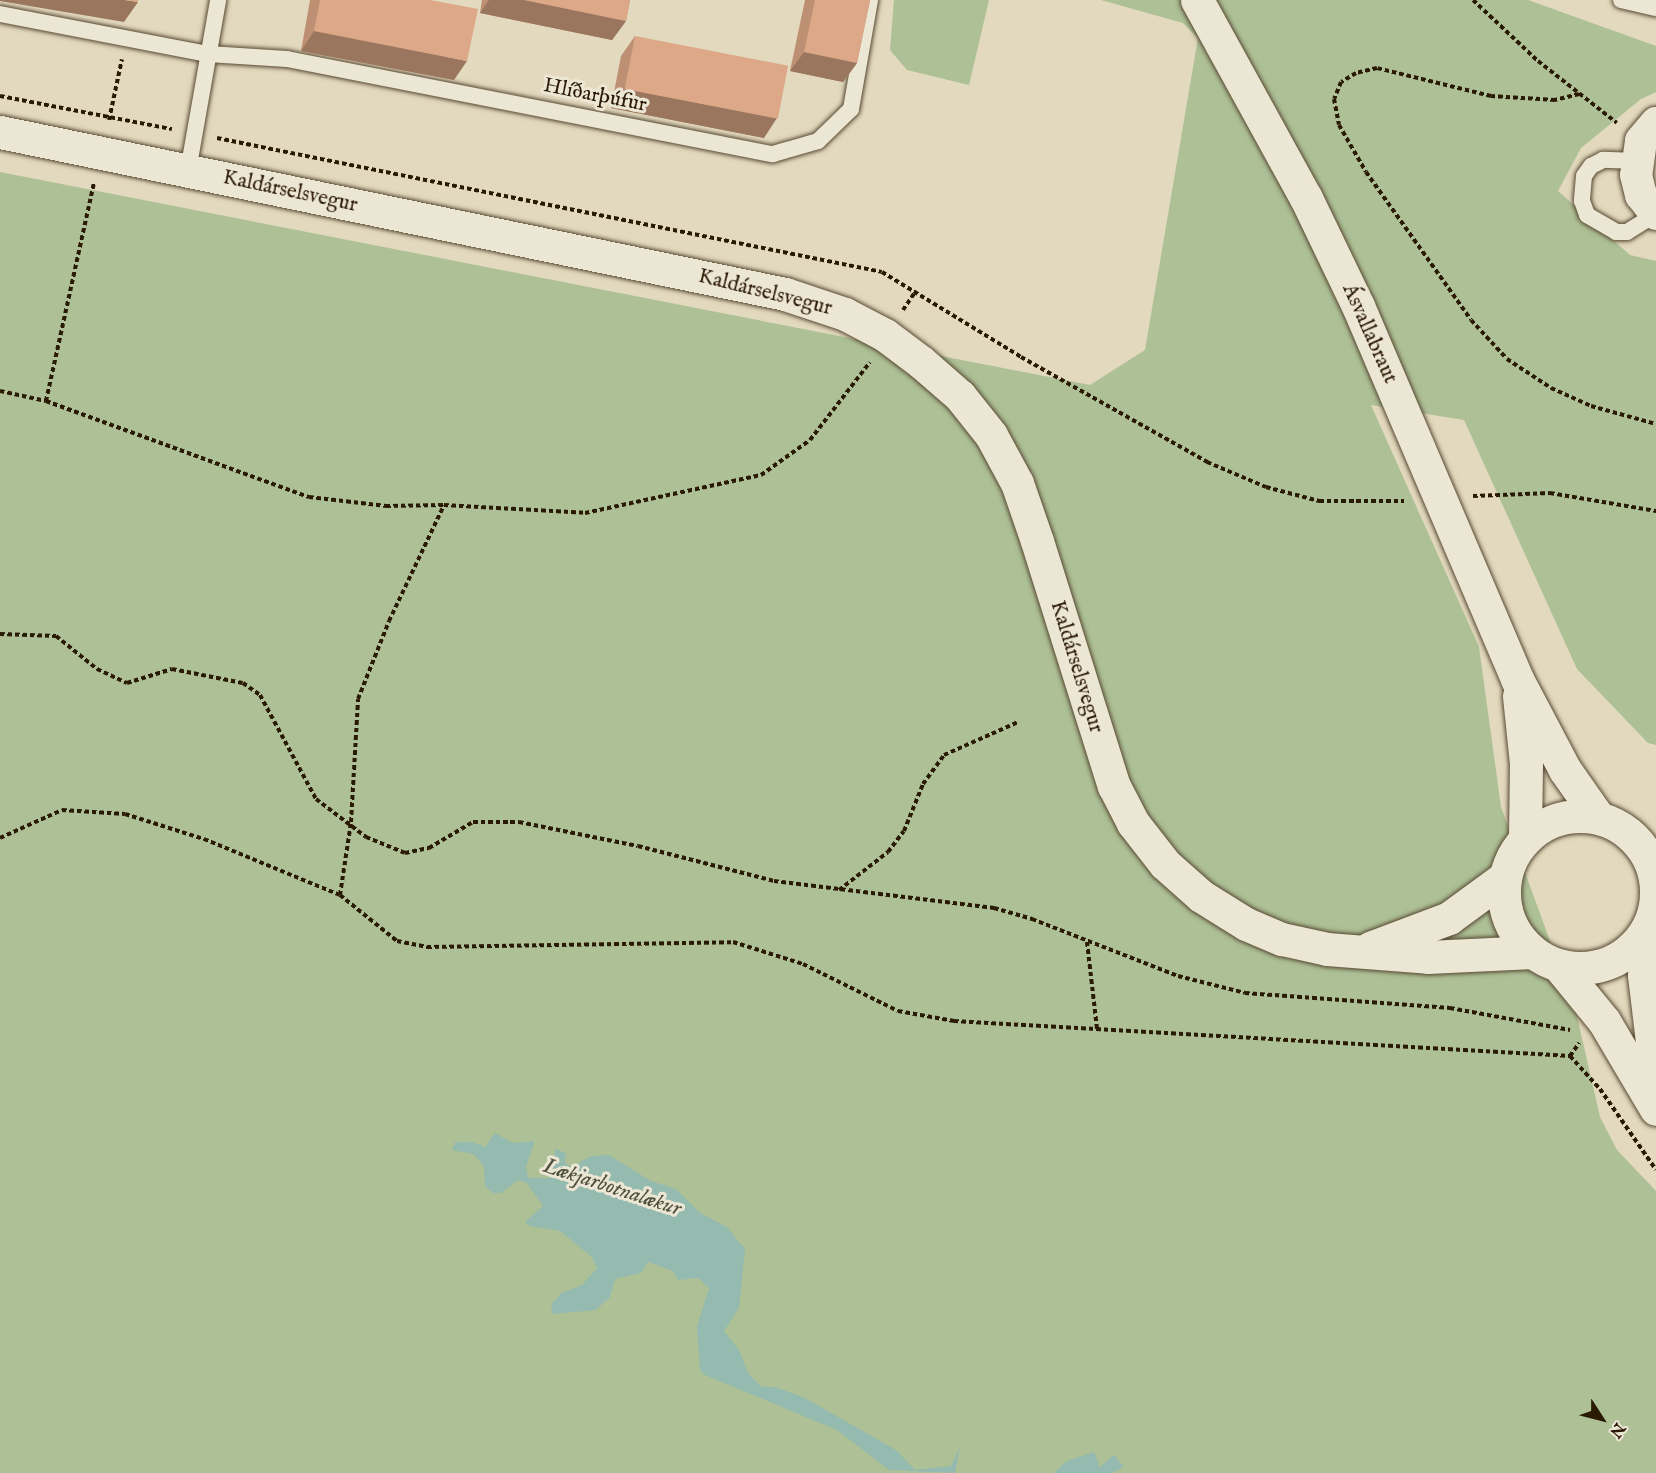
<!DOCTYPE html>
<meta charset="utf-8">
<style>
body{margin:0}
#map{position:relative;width:1656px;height:1473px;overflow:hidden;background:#e2d9be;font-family:"IM FELL English",serif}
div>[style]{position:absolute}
.green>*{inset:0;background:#adc096}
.water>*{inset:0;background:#95baaf}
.path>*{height:4px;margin-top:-2px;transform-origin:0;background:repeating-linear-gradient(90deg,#2a1903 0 4.5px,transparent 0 7.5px)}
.roads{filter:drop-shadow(0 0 2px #584932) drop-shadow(0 0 2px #584932)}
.service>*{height:16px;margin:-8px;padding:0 8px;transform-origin:8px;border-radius:8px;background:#ece6d5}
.minor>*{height:32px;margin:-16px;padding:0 16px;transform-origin:16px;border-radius:16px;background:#ece6d5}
.tertiary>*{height:33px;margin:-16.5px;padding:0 16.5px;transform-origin:16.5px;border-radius:16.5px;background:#ece6d5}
.secondary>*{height:33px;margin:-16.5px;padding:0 16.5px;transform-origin:16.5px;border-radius:16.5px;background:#ece6d5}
.secondary>.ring{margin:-16.5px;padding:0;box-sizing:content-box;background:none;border:33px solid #ece6d5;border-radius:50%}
.wall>*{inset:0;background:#bd9074}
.shaded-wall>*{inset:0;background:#9a765e}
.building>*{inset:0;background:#dca887;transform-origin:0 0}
span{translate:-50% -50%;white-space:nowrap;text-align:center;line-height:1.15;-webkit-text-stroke:6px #ece6d5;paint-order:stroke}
.street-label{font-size:21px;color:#2a1903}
.water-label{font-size:22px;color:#4f513f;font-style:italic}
.north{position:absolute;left:1572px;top:1389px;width:60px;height:60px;-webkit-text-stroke:4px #ece6d5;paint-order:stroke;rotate:126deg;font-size:16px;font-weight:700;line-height:24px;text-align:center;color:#2a1903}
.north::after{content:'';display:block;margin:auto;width:21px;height:27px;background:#2a1903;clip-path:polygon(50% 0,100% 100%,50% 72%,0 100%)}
</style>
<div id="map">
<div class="green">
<i style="clip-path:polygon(894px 0,989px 0,969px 85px,907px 70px,890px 50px)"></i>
<i style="clip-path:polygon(1101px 0,1528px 0,1656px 46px,1656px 92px,1641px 99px,1581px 148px,1558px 191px,1630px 255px,1656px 261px,1656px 745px,1648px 743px,1577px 669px,1464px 420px,1371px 405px,1479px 647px,1501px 807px,1576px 1012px,1600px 1117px,1617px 1150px,1656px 1191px,1656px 1473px,0 1473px,0 172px,1090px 385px,1145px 350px,1198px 38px,1183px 23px)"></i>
</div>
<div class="water">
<i style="clip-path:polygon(495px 1133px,513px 1143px,535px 1141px,526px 1166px,528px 1178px,549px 1178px,556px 1148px,566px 1154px,565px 1163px,571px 1167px,591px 1156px,609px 1155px,651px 1181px,676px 1189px,700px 1213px,727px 1227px,745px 1249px,739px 1308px,724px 1331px,739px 1350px,747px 1371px,755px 1381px,762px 1387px,775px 1387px,805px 1398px,896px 1450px,915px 1470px,951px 1466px,960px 1447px,955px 1473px,889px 1470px,837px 1430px,705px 1375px,700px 1370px,697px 1327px,709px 1288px,698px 1278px,678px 1280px,673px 1271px,648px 1262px,641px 1273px,615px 1279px,610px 1297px,596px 1310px,553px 1314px,551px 1305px,561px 1293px,582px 1285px,597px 1268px,592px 1257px,560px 1231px,530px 1226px,525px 1222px,543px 1206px,527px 1183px,518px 1180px,501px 1193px,493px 1193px,485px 1186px,484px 1166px,473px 1154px,452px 1150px,455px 1142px,472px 1142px,485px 1147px)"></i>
<i style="clip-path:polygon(1094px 1452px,1100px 1467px,1114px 1455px,1124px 1467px,1111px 1473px,1053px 1473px,1067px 1461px)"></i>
</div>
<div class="path">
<i style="left:1473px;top:0;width:89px;rotate:43.2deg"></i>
<i style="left:1538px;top:61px;width:100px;rotate:38.1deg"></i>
<i style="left:1579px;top:94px;width:25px;rotate:166deg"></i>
<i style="left:1555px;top:100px;width:64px;rotate:-176.4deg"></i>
<i style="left:1491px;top:96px;width:117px;rotate:-166.2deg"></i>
<i style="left:1377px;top:68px;width:22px;rotate:167deg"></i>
<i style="left:1356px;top:73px;width:17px;rotate:149deg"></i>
<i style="left:1341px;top:82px;width:18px;rotate:112deg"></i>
<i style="left:1334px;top:99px;width:26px;rotate:79deg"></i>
<i style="left:1339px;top:125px;width:54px;rotate:60.1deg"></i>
<i style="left:1366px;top:172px;width:181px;rotate:54.6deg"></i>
<i style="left:1471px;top:320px;width:53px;rotate:47.3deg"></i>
<i style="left:1507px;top:359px;width:53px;rotate:33.4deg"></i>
<i style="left:1551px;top:388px;width:44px;rotate:24.2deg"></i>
<i style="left:1591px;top:406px;width:67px;rotate:15.5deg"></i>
<i style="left:0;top:96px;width:175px;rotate:10.9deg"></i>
<i style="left:109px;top:120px;width:62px;rotate:-78deg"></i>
<i style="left:217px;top:138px;width:678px;rotate:11.39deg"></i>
<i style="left:882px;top:272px;width:163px;rotate:31.4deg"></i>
<i style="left:1021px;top:357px;width:214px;rotate:29.4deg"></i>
<i style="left:1207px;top:462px;width:64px;rotate:23deg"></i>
<i style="left:1266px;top:487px;width:55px;rotate:14.8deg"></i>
<i style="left:1319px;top:501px;width:85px"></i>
<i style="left:903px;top:310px;width:23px;rotate:-56deg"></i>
<i style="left:0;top:391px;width:47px;rotate:12.3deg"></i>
<i style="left:46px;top:401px;width:280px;rotate:20.1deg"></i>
<i style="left:309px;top:497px;width:78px;rotate:6.7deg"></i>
<i style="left:386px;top:506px;width:58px;rotate:-1deg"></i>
<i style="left:444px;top:505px;width:141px;rotate:3.2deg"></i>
<i style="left:585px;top:513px;width:180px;rotate:-12.2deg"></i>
<i style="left:761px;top:475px;width:60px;rotate:-35.5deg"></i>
<i style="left:810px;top:440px;width:98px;rotate:-52.4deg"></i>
<i style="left:46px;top:401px;width:224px;rotate:-77.6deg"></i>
<i style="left:1473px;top:496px;width:77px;rotate:-2.2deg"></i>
<i style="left:1550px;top:493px;width:108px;rotate:9.6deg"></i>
<i style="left:0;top:634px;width:56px;rotate:2deg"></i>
<i style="left:56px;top:636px;width:53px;rotate:38.8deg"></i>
<i style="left:97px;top:669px;width:33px;rotate:25deg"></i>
<i style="left:127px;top:683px;width:47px;rotate:-17.3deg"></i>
<i style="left:172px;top:669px;width:72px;rotate:11.2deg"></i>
<i style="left:243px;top:683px;width:21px;rotate:35deg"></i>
<i style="left:260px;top:695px;width:118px;rotate:61.7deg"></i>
<i style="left:316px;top:799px;width:63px;rotate:37.2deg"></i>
<i style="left:366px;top:837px;width:42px;rotate:22.3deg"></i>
<i style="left:405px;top:853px;width:25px;rotate:-12deg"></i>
<i style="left:429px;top:848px;width:51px;rotate:-30.6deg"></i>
<i style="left:473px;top:822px;width:46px"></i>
<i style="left:519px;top:822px;width:121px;rotate:11.4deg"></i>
<i style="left:638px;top:846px;width:140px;rotate:14.4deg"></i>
<i style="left:774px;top:881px;width:222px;rotate:7deg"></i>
<i style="left:994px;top:908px;width:40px;rotate:16deg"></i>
<i style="left:1032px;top:919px;width:157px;rotate:21.3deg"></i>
<i style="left:1178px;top:976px;width:69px;rotate:14.2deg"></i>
<i style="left:1245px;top:993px;width:206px;rotate:4.2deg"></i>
<i style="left:1450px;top:1008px;width:122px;rotate:10.4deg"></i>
<i style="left:0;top:838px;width:68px;rotate:-24.3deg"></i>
<i style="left:62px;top:810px;width:63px;rotate:3.6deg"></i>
<i style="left:125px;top:814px;width:83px;rotate:17.6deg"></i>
<i style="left:204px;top:839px;width:147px;rotate:22.4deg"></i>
<i style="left:340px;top:895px;width:73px;rotate:38.9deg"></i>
<i style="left:397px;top:941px;width:31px;rotate:11deg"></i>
<i style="left:427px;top:947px;width:306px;rotate:-0.9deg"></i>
<i style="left:733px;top:942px;width:73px;rotate:17.4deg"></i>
<i style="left:803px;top:964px;width:106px;rotate:26.3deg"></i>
<i style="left:898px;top:1011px;width:57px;rotate:10.1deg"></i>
<i style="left:954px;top:1021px;width:617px;rotate:3.25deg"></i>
<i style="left:1570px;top:1056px;width:16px;rotate:-55deg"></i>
<i style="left:839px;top:890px;width:62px;rotate:-37.8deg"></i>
<i style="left:888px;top:852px;width:26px;rotate:-53deg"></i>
<i style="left:904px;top:831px;width:51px;rotate:-68deg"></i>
<i style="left:923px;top:784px;width:36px;rotate:-54deg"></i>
<i style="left:944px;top:755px;width:81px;rotate:-24deg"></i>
<i style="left:340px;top:895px;width:74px;rotate:-81.4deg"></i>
<i style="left:351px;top:822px;width:123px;rotate:-86.7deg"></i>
<i style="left:358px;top:699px;width:84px;rotate:-68.3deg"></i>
<i style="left:389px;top:621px;width:128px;rotate:-64.6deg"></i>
<i style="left:1087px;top:942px;width:88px;rotate:83.4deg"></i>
<i style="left:1570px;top:1056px;width:45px;rotate:47.7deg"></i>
<i style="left:1600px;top:1089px;width:98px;rotate:55.3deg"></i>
</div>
<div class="roads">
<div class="service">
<i style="left:1621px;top:0;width:36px;rotate:13deg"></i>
<i style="left:0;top:14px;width:212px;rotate:10.9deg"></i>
<i style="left:208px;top:54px;width:79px;rotate:3.6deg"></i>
<i style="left:287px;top:59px;width:495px;rotate:11.1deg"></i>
<i style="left:773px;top:154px;width:47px;rotate:-16.1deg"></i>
<i style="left:818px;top:141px;width:46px;rotate:-44.1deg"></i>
<i style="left:851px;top:109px;width:111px;rotate:-80.1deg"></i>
<i style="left:1637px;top:161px;width:34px;rotate:-178deg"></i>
<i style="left:1603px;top:160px;width:13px;rotate:153deg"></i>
<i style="left:1591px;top:166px;width:12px;rotate:125deg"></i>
<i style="left:1584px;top:176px;width:25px;rotate:95deg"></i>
<i style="left:1582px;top:201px;width:15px;rotate:70deg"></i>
<i style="left:1587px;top:215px;width:34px;rotate:30deg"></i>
<i style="left:1616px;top:232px;width:11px"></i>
<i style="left:1627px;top:232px;width:34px;rotate:-32deg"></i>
<i style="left:188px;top:171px;width:174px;rotate:-80deg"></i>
</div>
<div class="minor">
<i style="left:1656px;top:123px;width:23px;rotate:130deg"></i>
<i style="left:1641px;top:141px;width:34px;rotate:98deg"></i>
<i style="left:1636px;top:175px;width:21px;rotate:76deg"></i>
<i style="left:1641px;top:195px;width:24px;rotate:52deg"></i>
</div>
<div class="tertiary">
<i style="left:0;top:132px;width:802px;rotate:11.66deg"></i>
<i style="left:785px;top:294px;width:63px;rotate:18.4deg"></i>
<i style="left:845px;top:314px;width:45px;rotate:27.7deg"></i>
<i style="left:885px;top:335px;width:45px;rotate:36.9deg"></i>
<i style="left:921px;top:362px;width:52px;rotate:41.1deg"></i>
<i style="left:960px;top:396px;width:50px;rotate:51.5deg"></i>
<i style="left:991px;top:435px;width:55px;rotate:61.6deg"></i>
<i style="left:1017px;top:483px;width:61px;rotate:71deg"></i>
<i style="left:1037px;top:541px;width:257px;rotate:72.6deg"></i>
<i style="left:1114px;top:786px;width:42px;rotate:62.8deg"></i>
<i style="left:1133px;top:823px;width:52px;rotate:52deg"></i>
<i style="left:1165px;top:864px;width:48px;rotate:41.6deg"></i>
<i style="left:1201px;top:896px;width:53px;rotate:31.9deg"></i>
<i style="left:1246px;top:924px;width:39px;rotate:23deg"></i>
<i style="left:1282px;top:939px;width:46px;rotate:12.5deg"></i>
<i style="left:1327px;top:949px;width:101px;rotate:4.5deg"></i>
<i style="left:1428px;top:957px;width:105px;rotate:-2.7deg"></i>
<i style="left:1370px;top:948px;width:85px;rotate:-20.8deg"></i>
<i style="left:1449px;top:918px;width:69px;rotate:-36.2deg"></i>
</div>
<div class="secondary">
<i style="left:1197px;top:0;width:226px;rotate:61.2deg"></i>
<i style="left:1306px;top:198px;width:120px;rotate:64.3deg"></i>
<i style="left:1358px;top:306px;width:405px;rotate:66.9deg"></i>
<i style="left:1517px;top:679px;width:103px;rotate:62.2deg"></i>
<i style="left:1565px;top:770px;width:57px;rotate:54.9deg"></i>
<i style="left:1519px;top:696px;width:68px;rotate:84.1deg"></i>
<i style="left:1526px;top:764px;width:75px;rotate:90.8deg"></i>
<i class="ring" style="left:1504px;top:816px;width:119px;height:119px"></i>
<i style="left:1649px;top:925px;width:50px;rotate:95.7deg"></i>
<i style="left:1644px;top:975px;width:102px;rotate:83.2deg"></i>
<i style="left:1559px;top:966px;width:71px;rotate:50.7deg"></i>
<i style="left:1604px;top:1021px;width:102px;rotate:59.4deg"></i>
</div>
</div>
<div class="wall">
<i style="clip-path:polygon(310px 0,430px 0,454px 80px,301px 51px)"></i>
<i style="clip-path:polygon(482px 0,630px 0,626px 21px,612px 40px,480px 13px)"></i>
<i style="clip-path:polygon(805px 0,870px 0,857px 63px,843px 82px,790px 71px)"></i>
<i style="clip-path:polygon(635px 36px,764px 138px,611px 108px,621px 56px)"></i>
</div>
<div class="shaded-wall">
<i style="clip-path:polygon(0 0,125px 0,138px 2px,124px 22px,0 1px)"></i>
<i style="clip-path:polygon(489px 0,524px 0,626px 21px,612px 40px,480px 13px)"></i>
<i style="clip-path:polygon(314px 31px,467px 61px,454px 80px,301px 51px)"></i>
<i style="clip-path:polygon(804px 52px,857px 63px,843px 82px,790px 71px)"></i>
<i style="clip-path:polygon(625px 89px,777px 118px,764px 138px,611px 108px)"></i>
</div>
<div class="building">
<i style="clip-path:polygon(125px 0,138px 0,138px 2px)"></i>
<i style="clip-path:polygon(320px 0,430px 0,478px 9px,467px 61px,314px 31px)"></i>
<i style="clip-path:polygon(524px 0,630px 0,626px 21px)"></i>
<i style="clip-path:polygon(815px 0,870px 0,857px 63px,804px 52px)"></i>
<i style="left:635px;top:36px;width:156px;height:54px;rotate:11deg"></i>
</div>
<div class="street-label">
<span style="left:595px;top:96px;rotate:11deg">Hlíðarþúfur</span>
<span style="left:290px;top:192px;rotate:12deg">Kaldárselsvegur</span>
<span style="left:765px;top:293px;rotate:14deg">Kaldárselsvegur</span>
<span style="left:1369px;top:334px;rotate:66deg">Ásvallabraut</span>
<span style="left:1076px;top:667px;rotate:73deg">Kaldárselsvegur</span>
</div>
<div class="water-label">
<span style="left:612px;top:1188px;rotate:18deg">Lækjarbotnalækur</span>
</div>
<div class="north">N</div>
</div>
